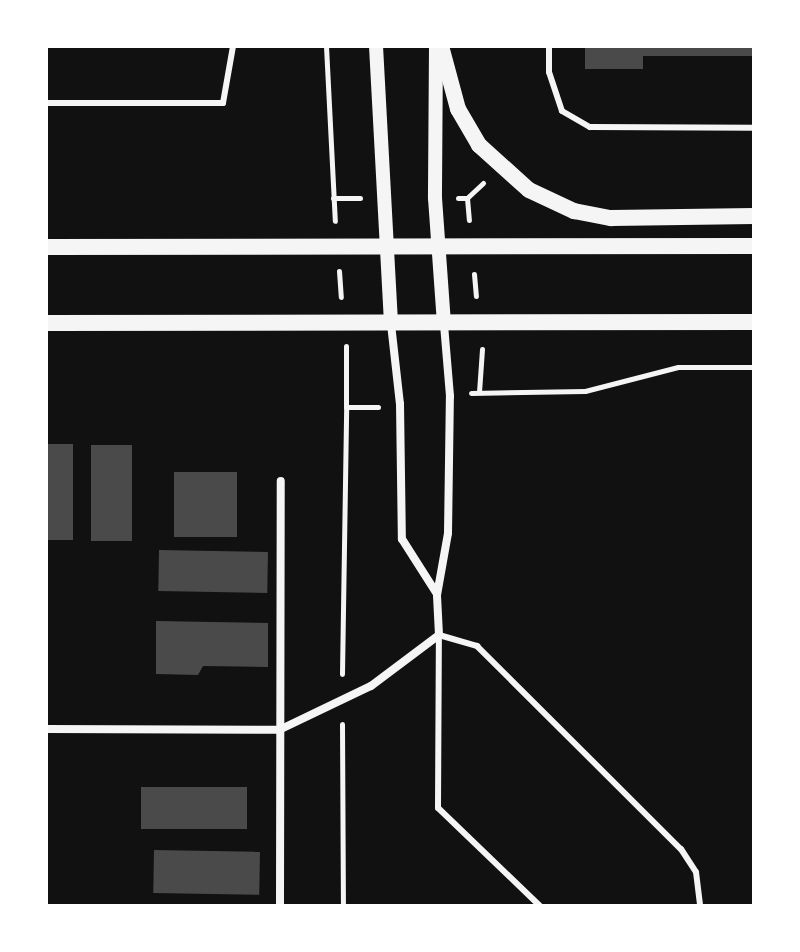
<!DOCTYPE html>
<style>
body{margin:0}
#map{position:relative;width:800px;height:952px;overflow:hidden;background:#111;font-family:Barlow,sans-serif}
div>[style]{position:absolute}
.building>*{inset:0;background:#4a4a4a;transform-origin:0 0}
.path>*{height:5px;margin:-2.5px;padding:0 2.5px;transform-origin:2.5px;border-radius:2.5px;background:#f5f5f5}
.service>*{height:6px;margin:-3px;padding:0 3px;transform-origin:3px;border-radius:3px;background:#f5f5f5}
.minor>*{height:8px;margin:-4px;padding:0 4px;transform-origin:4px;border-radius:4px;background:#f5f5f5}
.tertiary>*{height:14px;margin:-7px;padding:0 7px;transform-origin:7px;border-radius:7px;background:#f5f5f5}
.secondary>*{height:16px;margin:-8px;padding:0 8px;transform-origin:8px;border-radius:8px;background:#f5f5f5}
span{translate:-50% -50%;white-space:nowrap;text-align:center;line-height:1.15;-webkit-text-stroke:6px #fff;paint-order:stroke}
.frame{position:absolute;inset:0;border:48px solid #fff;pointer-events:none}
</style>
<div id="map">
<div class="building">
<i style="clip-path:polygon(585px 46px,754px 46px,754px 56px,643px 56px,643px 69px,585px 69px)"></i>
<i style="left:46px;top:444px;width:27px;height:96px"></i>
<i style="left:91px;top:445px;width:41px;height:96px"></i>
<i style="left:174px;top:472px;width:63px;height:65px"></i>
<i style="left:159px;top:550px;width:109px;height:41px;rotate:1deg"></i>
<i style="clip-path:polygon(156px 621px,268px 623px,268px 667px,203px 666px,198px 675px,156px 674px)"></i>
<i style="left:141px;top:787px;width:106px;height:42px"></i>
<i style="left:154px;top:850px;width:106px;height:43px;rotate:1deg"></i>
</div>
<div class="path">
<i style="left:326px;top:46px;width:175px;rotate:87.1deg"></i>
<i style="left:333px;top:198px;width:27px"></i>
<i style="left:458px;top:198px;width:9px"></i>
<i style="left:467px;top:198px;width:22px;rotate:85deg"></i>
<i style="left:467px;top:198px;width:22px;rotate:-43deg"></i>
<i style="left:339px;top:271px;width:26px;rotate:86deg"></i>
<i style="left:474px;top:274px;width:22px;rotate:85deg"></i>
<i style="left:346px;top:346px;width:61px;rotate:90deg"></i>
<i style="left:346px;top:407px;width:32px"></i>
<i style="left:479px;top:392px;width:43px;rotate:-86deg"></i>
<i style="left:471px;top:393px;width:114px;rotate:-1deg"></i>
<i style="left:585px;top:391px;width:96px;rotate:-14.5deg"></i>
<i style="left:678px;top:367px;width:76px"></i>
<i style="left:342px;top:674px;width:267px;rotate:-89.1deg"></i>
<i style="left:342px;top:724px;width:182px;rotate:89.7deg"></i>
</div>
<div class="service">
<i style="left:549px;top:46px;width:26px;rotate:90deg"></i>
<i style="left:549px;top:72px;width:41px;rotate:71.6deg"></i>
<i style="left:562px;top:111px;width:32px;rotate:30deg"></i>
<i style="left:590px;top:127px;width:164px;rotate:0.3deg"></i>
<i style="left:46px;top:103px;width:177px"></i>
<i style="left:223px;top:103px;width:58px;rotate:-80deg"></i>
<i style="left:540px;top:906px;width:141px;rotate:-136.1deg"></i>
<i style="left:438px;top:808px;width:173px;rotate:-89.7deg"></i>
<i style="left:439px;top:635px;width:40px;rotate:16deg"></i>
<i style="left:477px;top:646px;width:288px;rotate:44.9deg"></i>
<i style="left:681px;top:849px;width:27px;rotate:57deg"></i>
<i style="left:696px;top:872px;width:34px;rotate:83deg"></i>
</div>
<div class="minor">
<i style="left:391px;top:324px;width:81px;rotate:83.6deg"></i>
<i style="left:400px;top:404px;width:135px;rotate:89.2deg"></i>
<i style="left:402px;top:539px;width:65px;rotate:57.5deg"></i>
<i style="left:46px;top:729px;width:233px;rotate:0.2deg"></i>
<i style="left:279px;top:730px;width:102px;rotate:-25.6deg"></i>
<i style="left:371px;top:686px;width:85px;rotate:-36.9deg"></i>
<i style="left:439px;top:635px;width:40px;rotate:-92.9deg"></i>
<i style="left:437px;top:595px;width:63px;rotate:-79.9deg"></i>
<i style="left:448px;top:533px;width:137px;rotate:-89.2deg"></i>
<i style="left:450px;top:396px;width:72px;rotate:-94.8deg"></i>
<i style="left:280px;top:906px;width:425px;rotate:-89.9deg"></i>
</div>
<div class="tertiary">
<i style="left:376px;top:46px;width:278px;rotate:86.9deg"></i>
<i style="left:436px;top:46px;width:152px;rotate:90.4deg"></i>
<i style="left:435px;top:198px;width:126px;rotate:85.9deg"></i>
</div>
<div class="secondary">
<i style="left:441px;top:46px;width:65px;rotate:74.9deg"></i>
<i style="left:458px;top:109px;width:42px;rotate:59.7deg"></i>
<i style="left:479px;top:145px;width:67px;rotate:42deg"></i>
<i style="left:529px;top:190px;width:50px;rotate:25deg"></i>
<i style="left:574px;top:211px;width:38px;rotate:11deg"></i>
<i style="left:611px;top:218px;width:143px;rotate:-0.8deg"></i>
<i style="left:46px;top:247px;width:708px;rotate:-0.08deg"></i>
<i style="left:46px;top:323px;width:708px;rotate:-0.08deg"></i>
</div>
<div class="frame"></div>
</div>
